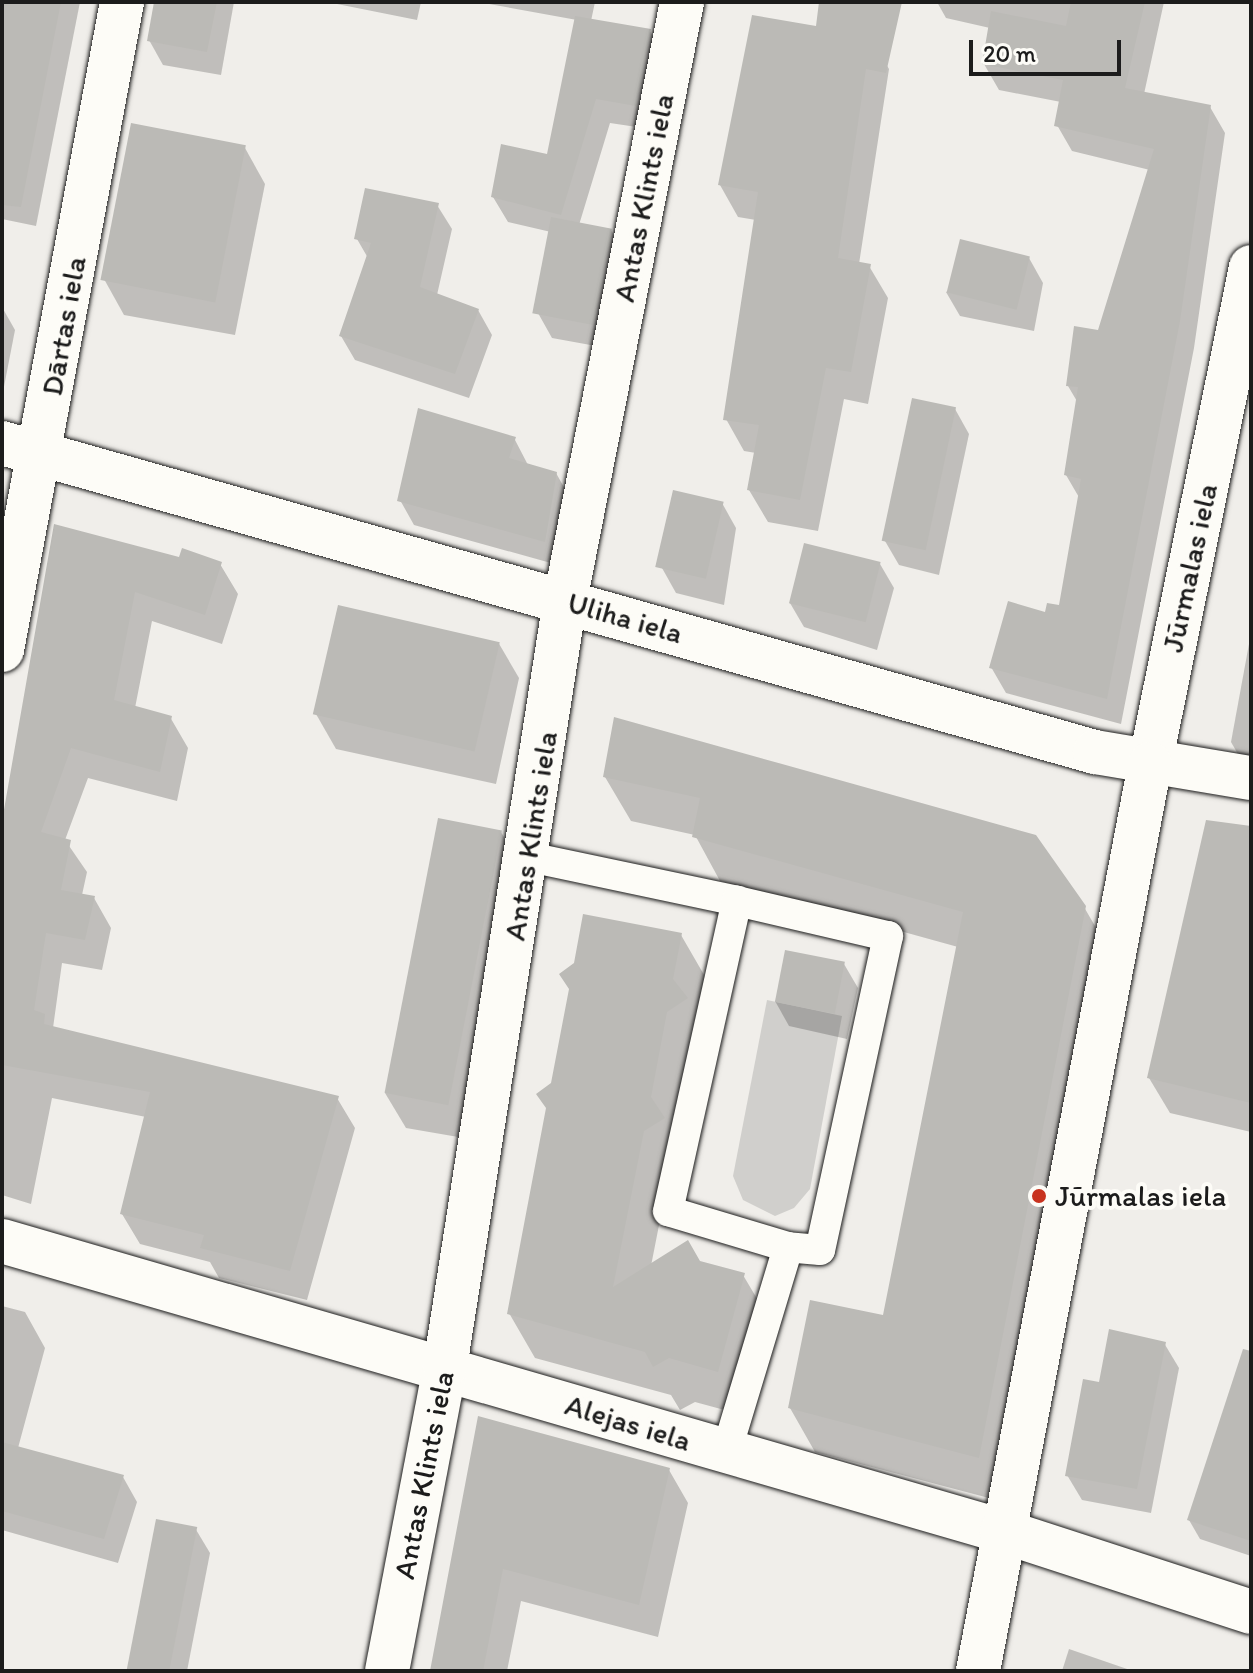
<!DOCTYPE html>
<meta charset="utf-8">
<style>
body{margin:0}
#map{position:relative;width:1253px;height:1673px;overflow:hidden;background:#f0eeea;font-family:Itim,sans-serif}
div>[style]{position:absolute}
.green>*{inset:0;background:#d0cfcc}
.shadow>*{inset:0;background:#0003}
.building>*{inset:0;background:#bbbab6;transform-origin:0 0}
.roads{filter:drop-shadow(0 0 2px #1c1c1c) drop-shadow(0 0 2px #1c1c1c)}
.lane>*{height:30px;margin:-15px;padding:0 15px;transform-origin:15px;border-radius:15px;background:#fdfcf7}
.street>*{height:44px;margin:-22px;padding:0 22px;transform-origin:22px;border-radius:22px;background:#fdfcf7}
.secondary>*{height:44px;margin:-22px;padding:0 22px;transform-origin:22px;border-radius:22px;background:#fdfcf7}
.dots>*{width:22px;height:22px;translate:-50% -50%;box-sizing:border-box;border:4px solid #fdfcf7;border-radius:50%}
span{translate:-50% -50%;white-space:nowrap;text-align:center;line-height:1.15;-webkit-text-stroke:8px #fdfcf7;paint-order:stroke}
.street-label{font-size:30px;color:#1c1c1c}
.poi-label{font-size:30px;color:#1c1c1c}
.left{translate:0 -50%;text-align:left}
.frame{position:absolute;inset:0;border:4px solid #1c1c1c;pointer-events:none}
.scale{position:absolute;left:969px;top:40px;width:152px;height:36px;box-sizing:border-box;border:4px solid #1c1c1c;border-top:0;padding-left:10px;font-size:24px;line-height:28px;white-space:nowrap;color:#1c1c1c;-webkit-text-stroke:6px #fdfcf7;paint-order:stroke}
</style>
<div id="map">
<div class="green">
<i style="clip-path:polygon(767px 1000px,842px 1016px,810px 1189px,794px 1208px,775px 1216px,743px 1200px,733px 1176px)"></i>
</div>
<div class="shadow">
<i style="clip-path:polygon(2px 2px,80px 2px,36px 226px,2px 219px)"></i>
<i style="clip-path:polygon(156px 2px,234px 2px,221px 75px,163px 65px,149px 40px)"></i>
<i style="clip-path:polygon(327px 2px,421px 2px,417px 20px)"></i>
<i style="clip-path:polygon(478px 2px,595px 2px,591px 21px,650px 31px,664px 55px,650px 129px,610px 123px,579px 225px,611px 230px,625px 255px,607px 348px,552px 338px,538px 313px,551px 232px,508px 222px,493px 197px,548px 157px,577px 20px)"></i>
<i style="clip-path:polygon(937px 2px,1164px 2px,1144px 94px,1210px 107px,1225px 133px,1194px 348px,1121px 724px,1006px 693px,991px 667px,1047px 614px,1060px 608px,1080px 499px,1066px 475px,1078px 403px,1068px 386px,1100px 333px,1150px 170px,1072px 151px,1057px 125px,1061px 102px,999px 90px,984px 64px,990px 28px,946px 18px)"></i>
<i style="clip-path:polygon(870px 37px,889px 69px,859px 264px,869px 266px,888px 298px,868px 404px,844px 399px,818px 531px,768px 522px,749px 490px,756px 453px,744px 451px,726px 419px,756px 220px,738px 217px,720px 185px)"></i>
<i style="clip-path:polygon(245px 148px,265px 184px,235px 335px,124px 315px,104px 279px)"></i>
<i style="clip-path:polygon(437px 205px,452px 229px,437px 295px,478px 310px,492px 335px,469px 398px,355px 360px,341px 336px,368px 258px,357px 239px)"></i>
<i style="clip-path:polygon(1029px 258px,1043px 283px,1034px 331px,960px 316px,946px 292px)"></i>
<i style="clip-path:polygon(2px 307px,15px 330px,2px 397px)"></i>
<i style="clip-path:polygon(955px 409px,969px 434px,939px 575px,899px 565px,885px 541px)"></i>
<i style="clip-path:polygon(514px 438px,528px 465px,556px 473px,570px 498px,558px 565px,414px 525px,400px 500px)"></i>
<i style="clip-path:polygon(722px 503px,736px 528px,724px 605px,676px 593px,662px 568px)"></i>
<i style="clip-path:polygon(56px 526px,180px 559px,220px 564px,238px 594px,222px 644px,152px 621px,135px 708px,170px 717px,188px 748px,177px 801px,88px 778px,65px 840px,87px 872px,82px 895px,94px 898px,111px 928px,102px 970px,62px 963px,53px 1028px,337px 1098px,355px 1128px,307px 1300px,219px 1278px,210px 1262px,140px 1244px,122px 1214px,146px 1117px,52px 1098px,31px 1204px,2px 1195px,2px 835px)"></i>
<i style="clip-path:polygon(880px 564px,894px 588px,877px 650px,804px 627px,790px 603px)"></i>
<i style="clip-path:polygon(1251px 633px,1251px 777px,1231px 742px)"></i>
<i style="clip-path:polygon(498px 642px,519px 678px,496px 784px,336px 749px,316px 714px)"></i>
<i style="clip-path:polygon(615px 719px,1084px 907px,1110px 952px,1004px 1502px,815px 1452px,790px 1408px,885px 1317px,958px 947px,720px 881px,695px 835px,631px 821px,605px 777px)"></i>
<i style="clip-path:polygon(1251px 828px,1251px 1132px,1170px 1113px,1149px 1078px)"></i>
<i style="clip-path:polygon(501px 832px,521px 867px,464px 1138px,406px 1128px,385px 1093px)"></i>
<i style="clip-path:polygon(681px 935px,707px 980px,651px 1266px,700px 1263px,743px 1275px,769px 1319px,743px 1415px,695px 1402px,680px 1410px,671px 1395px,535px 1358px,509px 1313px,552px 1085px)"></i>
<i style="clip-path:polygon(844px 964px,858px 988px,847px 1039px,789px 1026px,775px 1001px)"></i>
<i style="clip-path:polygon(2px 1306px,25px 1312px,45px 1348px,18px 1448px,123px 1477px,137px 1502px,118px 1563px,2px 1530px)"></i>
<i style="clip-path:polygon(1164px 1343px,1179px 1368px,1151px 1513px,1082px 1500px,1067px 1475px,1101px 1384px)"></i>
<i style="clip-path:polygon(480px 1418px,669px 1470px,688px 1503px,658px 1637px,521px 1601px,507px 1671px,433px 1671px)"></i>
<i style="clip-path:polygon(1251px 1439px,1251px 1556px,1200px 1539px,1189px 1520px)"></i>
<i style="clip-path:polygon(195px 1528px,210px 1553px,187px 1671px,128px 1671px)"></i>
<i style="clip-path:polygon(1069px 1649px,1133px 1671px,1062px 1671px)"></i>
</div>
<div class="building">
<i style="clip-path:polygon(2px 2px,61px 2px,21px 207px,2px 205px)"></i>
<i style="clip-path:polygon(154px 2px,217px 2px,207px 52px,147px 41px)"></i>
<i style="clip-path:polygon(819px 2px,902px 2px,886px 73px,866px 69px,838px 258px,871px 264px,851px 372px,826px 368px,800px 500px,747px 490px,759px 425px,723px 420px,758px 192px,718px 185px,752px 15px,816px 26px)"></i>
<i style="clip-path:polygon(1071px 2px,1145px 2px,1125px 88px,1211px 105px,1180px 321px,1107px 699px,989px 668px,1008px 601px,1045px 612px,1047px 603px,1059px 605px,1081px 479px,1064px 475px,1078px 387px,1066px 386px,1074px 326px,1098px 330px,1154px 149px,1054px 126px,1063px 80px,982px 64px,991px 11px,1066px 26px)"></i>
<i style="clip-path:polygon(575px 16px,651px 29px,636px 106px,596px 99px,561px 215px,491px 197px,501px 144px,547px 154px)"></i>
<i style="left:131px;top:123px;width:117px;height:160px;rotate:11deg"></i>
<i style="clip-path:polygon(365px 188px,439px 203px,420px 287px,479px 309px,455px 374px,339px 336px,371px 243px,354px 239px)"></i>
<i style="left:551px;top:217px;width:62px;height:98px;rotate:11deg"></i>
<i style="left:960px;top:239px;width:72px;height:55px;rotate:14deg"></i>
<i style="left:912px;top:398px;width:45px;height:146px;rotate:12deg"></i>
<i style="clip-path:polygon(418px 408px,516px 437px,509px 458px,557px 472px,545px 542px,397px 501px)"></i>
<i style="left:673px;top:490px;width:52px;height:79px;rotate:13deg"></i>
<i style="clip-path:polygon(54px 524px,179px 557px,182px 548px,222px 562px,205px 615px,135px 592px,114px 700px,172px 716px,160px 772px,71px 748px,41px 832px,71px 840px,61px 890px,95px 896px,85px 940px,46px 933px,34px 1010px,45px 1014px,44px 1024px,339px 1096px,290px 1271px,200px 1248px,204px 1235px,120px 1214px,150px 1092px,2px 1065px,2px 821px)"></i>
<i style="left:804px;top:543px;width:79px;height:62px;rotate:14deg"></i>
<i style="left:338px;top:605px;width:166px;height:112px;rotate:13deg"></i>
<i style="clip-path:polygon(614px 717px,1036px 835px,1086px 906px,979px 1458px,788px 1408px,810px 1300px,883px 1315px,963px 912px,692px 837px,700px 798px,603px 777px)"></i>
<i style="left:438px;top:818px;width:65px;height:280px;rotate:11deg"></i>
<i style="clip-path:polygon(1206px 820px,1251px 826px,1251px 1103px,1147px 1078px)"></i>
<i style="clip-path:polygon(583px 914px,682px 933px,673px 979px,688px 998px,667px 1012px,651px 1097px,665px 1118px,644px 1131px,613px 1287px,688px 1240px,700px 1261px,745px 1273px,718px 1372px,669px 1358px,653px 1367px,645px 1352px,507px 1314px,546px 1108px,536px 1094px,551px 1083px,569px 989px,559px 974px,574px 963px)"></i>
<i style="left:785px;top:950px;width:61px;height:53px;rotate:11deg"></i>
<i style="clip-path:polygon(1109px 1329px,1166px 1342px,1137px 1489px,1065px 1476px,1083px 1379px,1099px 1382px)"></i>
<i style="clip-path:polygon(1243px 1349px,1251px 1351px,1251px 1541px,1187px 1520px)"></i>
<i style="clip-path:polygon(478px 1416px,670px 1468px,639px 1605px,503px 1569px,483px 1671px,430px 1671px)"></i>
<i style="clip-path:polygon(2px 1442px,124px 1475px,104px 1539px,2px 1511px)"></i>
<i style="left:156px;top:1519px;width:42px;height:155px;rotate:11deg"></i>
</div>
<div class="roads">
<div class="lane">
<i style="left:529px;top:857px;width:213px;rotate:11.9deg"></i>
<i style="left:737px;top:901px;width:155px;rotate:13.1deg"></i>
<i style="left:888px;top:936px;width:321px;rotate:102.2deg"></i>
<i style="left:820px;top:1250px;width:32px;rotate:-175deg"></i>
<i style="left:788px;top:1247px;width:125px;rotate:-163.3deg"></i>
<i style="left:668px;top:1211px;width:318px;rotate:-77.5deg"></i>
<i style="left:726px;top:1453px;width:215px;rotate:-73.2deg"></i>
</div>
<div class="street">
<i style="left:2px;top:650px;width:659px;rotate:-79.51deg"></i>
<i style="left:1150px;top:764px;width:507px;rotate:-78.51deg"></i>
<i style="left:2px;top:1241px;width:1041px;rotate:16.17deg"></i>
<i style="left:1002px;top:1531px;width:262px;rotate:18deg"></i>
<i style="left:387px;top:1671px;width:309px;rotate:-79.2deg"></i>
<i style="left:445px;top:1367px;width:775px;rotate:-81.1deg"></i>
<i style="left:565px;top:601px;width:610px;rotate:-78.95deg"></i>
</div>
<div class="secondary">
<i style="left:2px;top:443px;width:1136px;rotate:15.79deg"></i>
<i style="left:1095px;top:752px;width:158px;rotate:9.5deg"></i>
<i style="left:978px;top:1671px;width:923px;rotate:-79.26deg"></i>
</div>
</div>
<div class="dots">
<i style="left:1039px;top:1196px;background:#c8321e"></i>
</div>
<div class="street-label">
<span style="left:644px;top:198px;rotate:-79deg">Antas Klints iela</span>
<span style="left:64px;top:326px;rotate:-80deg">Dārtas iela</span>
<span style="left:1190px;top:568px;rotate:-78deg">Jūrmalas iela</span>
<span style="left:625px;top:618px;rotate:16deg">Uliha iela</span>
<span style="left:531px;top:836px;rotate:-81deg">Antas Klints iela</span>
<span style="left:628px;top:1423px;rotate:17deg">Alejas iela</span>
<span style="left:424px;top:1475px;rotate:-79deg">Antas Klints iela</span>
</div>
<div class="poi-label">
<span class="left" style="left:1055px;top:1196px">Jūrmalas iela</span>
</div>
<div class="frame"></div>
<div class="scale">20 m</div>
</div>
